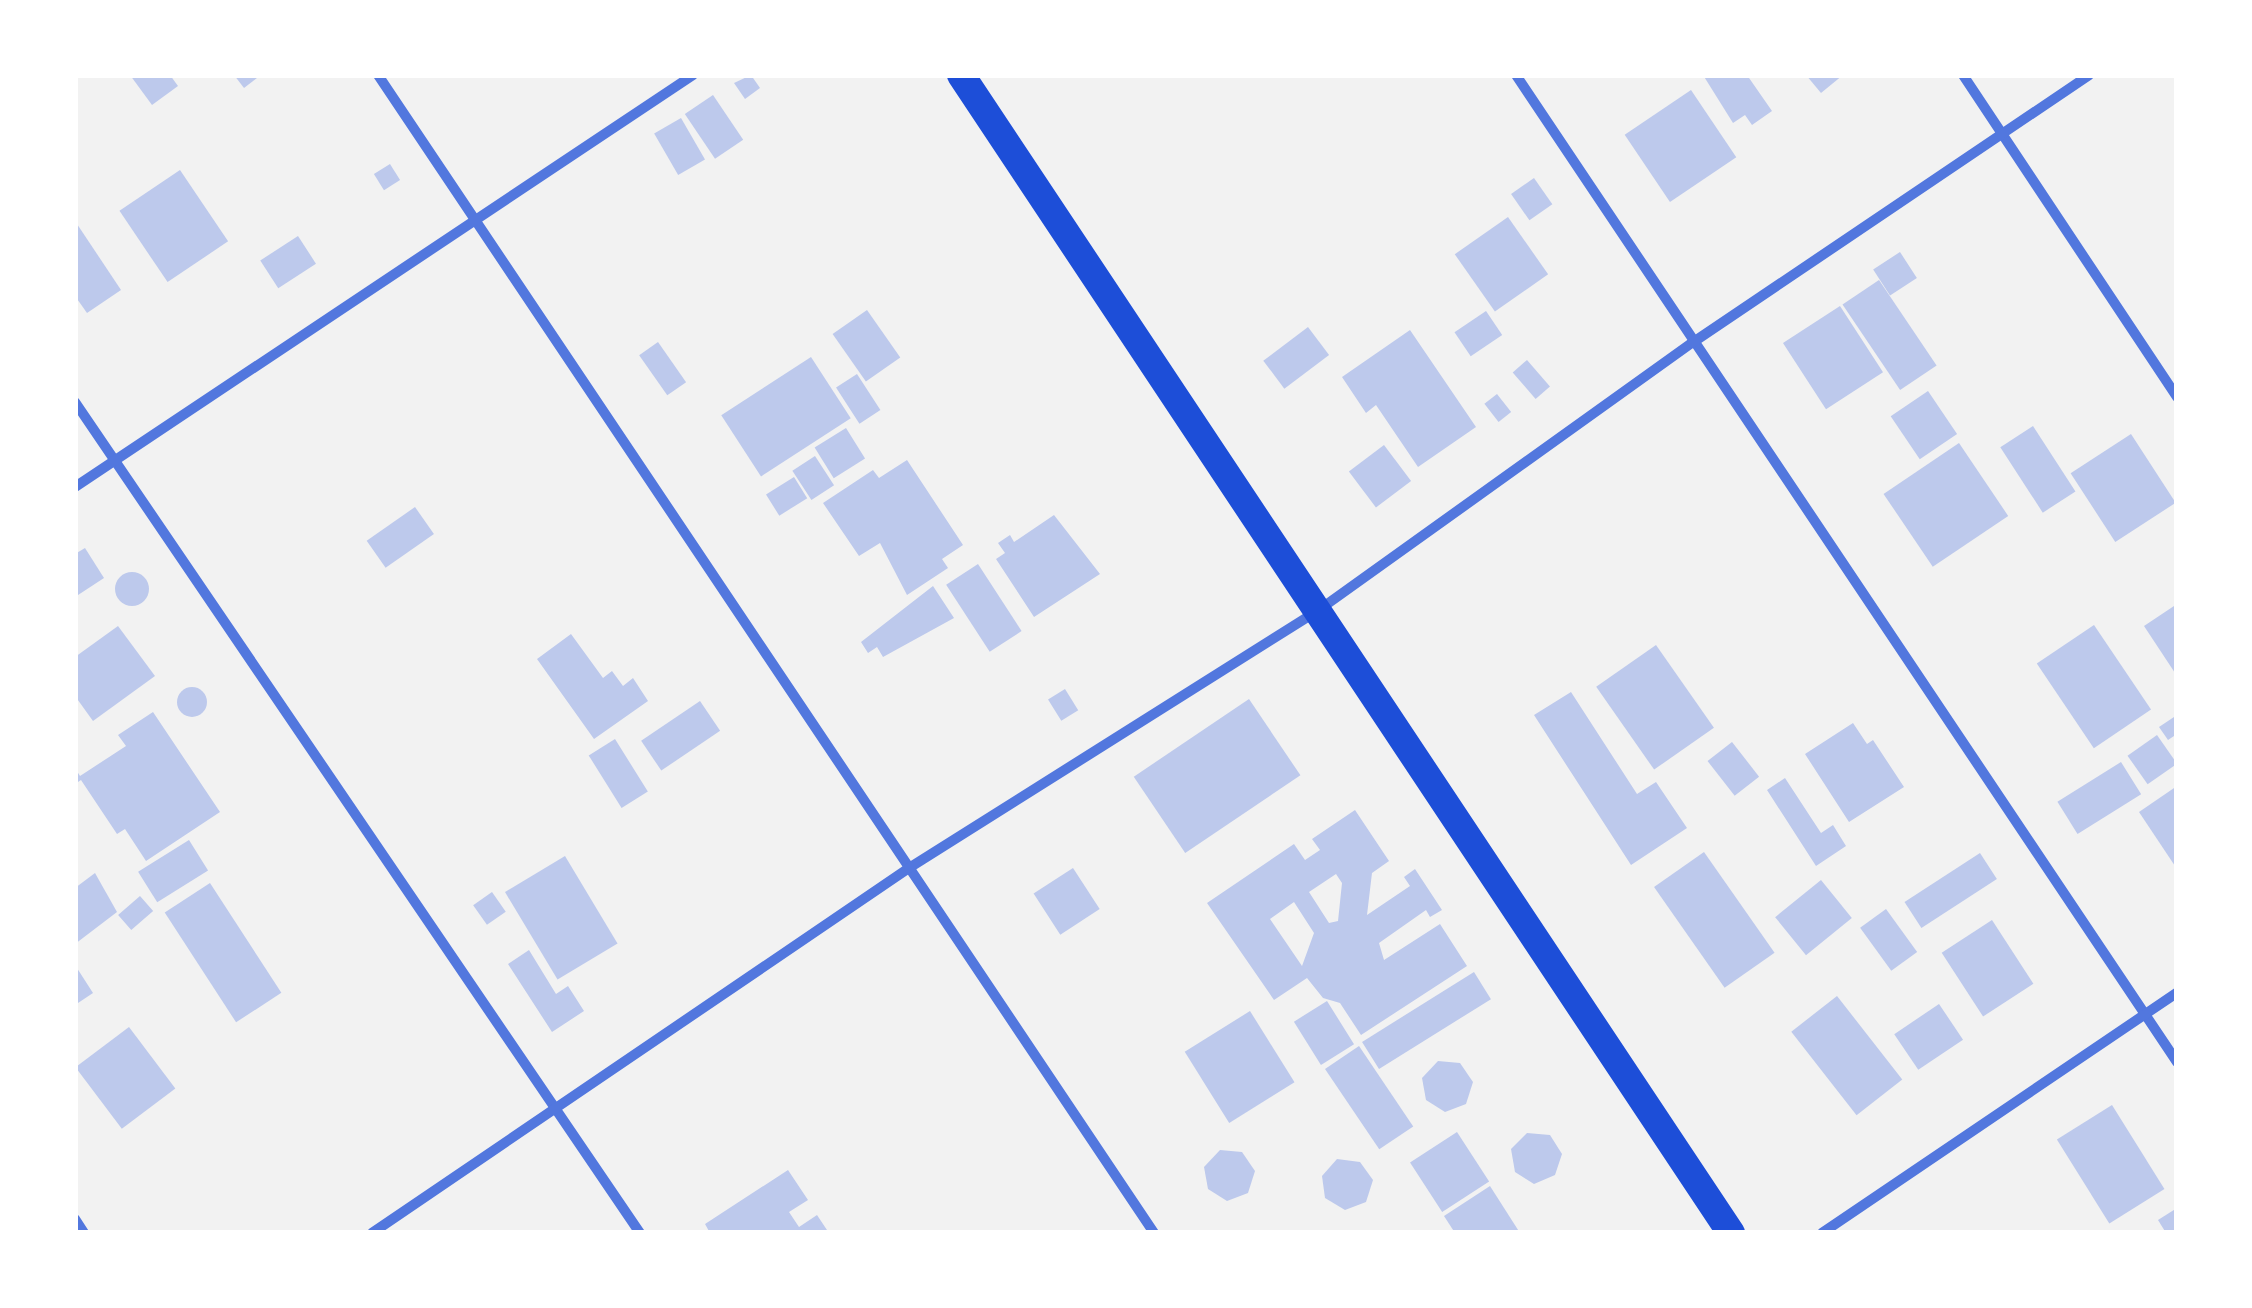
<!DOCTYPE html>
<style>
body{margin:0}
#map{position:relative;width:2252px;height:1308px;overflow:hidden;background:#f2f2f2;font-family:"Times New Roman",serif}
div>[style]{position:absolute}
.building>*{inset:0;background:#bdc9ec;transform-origin:0 0}
.round{border-radius:50%}
.minor>*{height:10px;margin:-5px;padding:0 5px;transform-origin:5px;border-radius:5px;background:#5277de}
.trunk>*{height:28px;margin:-14px;padding:0 14px;transform-origin:14px;border-radius:14px;background:#1d4ed8}
span{translate:-50% -50%;white-space:nowrap;text-align:center;line-height:1.15;-webkit-text-stroke:10px #fff;paint-order:stroke}
.frame{position:absolute;inset:0;border:78px solid #fff;pointer-events:none}
</style>
<div id="map">
<div class="building">
<i style="clip-path:polygon(130px 75px,170px 75px,178px 86px,152px 105px)"></i>
<i style="clip-path:polygon(234px 75px,261px 75px,244px 88px)"></i>
<i style="clip-path:polygon(751px 75px,760px 88px,745px 99px,734px 83px)"></i>
<i style="clip-path:polygon(1703px 75px,1747px 75px,1772px 111px,1752px 125px,1745px 115px,1733px 123px)"></i>
<i style="clip-path:polygon(1806px 75px,1843px 75px,1821px 93px)"></i>
<i style="left:1691px;top:90px;width:81px;height:80px;rotate:56deg"></i>
<i style="left:713px;top:95px;width:54px;height:34px;rotate:56deg"></i>
<i style="left:681px;top:118px;width:48px;height:31px;rotate:60deg"></i>
<i style="left:390px;top:164px;width:19px;height:19px;rotate:58deg"></i>
<i style="left:180px;top:170px;width:86px;height:73px;rotate:56deg"></i>
<i style="left:1534px;top:178px;width:32px;height:28px;rotate:55deg"></i>
<i style="left:1508px;top:217px;width:70px;height:65px;rotate:55deg"></i>
<i style="clip-path:polygon(75px 221px,121px 290px,87px 313px,75px 296px)"></i>
<i style="left:298px;top:236px;width:33px;height:45px;rotate:57deg"></i>
<i style="left:1900px;top:252px;width:31px;height:32px;rotate:57deg"></i>
<i style="left:1879px;top:280px;width:103px;height:44px;rotate:56deg"></i>
<i style="left:1840px;top:306px;width:79px;height:68px;rotate:57deg"></i>
<i style="left:867px;top:310px;width:58px;height:42px;rotate:55deg"></i>
<i style="left:1486px;top:311px;width:29px;height:38px;rotate:56deg"></i>
<i style="left:1308px;top:327px;width:35px;height:56px;rotate:53deg"></i>
<i style="clip-path:polygon(1410px 330px,1476px 427px,1418px 467px,1376px 405px,1366px 413px,1342px 377px)"></i>
<i style="left:658px;top:342px;width:49px;height:23px;rotate:55deg"></i>
<i style="left:811px;top:357px;width:73px;height:107px;rotate:57deg"></i>
<i style="left:1527px;top:360px;width:35px;height:19px;rotate:49deg"></i>
<i style="left:857px;top:374px;width:43px;height:25px;rotate:57deg"></i>
<i style="left:1928px;top:391px;width:52px;height:45px;rotate:56deg"></i>
<i style="left:1497px;top:394px;width:23px;height:16px;rotate:52deg"></i>
<i style="left:2033px;top:426px;width:78px;height:39px;rotate:57deg"></i>
<i style="left:846px;top:428px;width:36px;height:37px;rotate:58deg"></i>
<i style="left:2131px;top:434px;width:82px;height:72px;rotate:57deg"></i>
<i style="left:1959px;top:443px;width:88px;height:91px;rotate:56deg"></i>
<i style="left:1384px;top:445px;width:45px;height:44px;rotate:53deg"></i>
<i style="left:815px;top:456px;width:35px;height:27px;rotate:57deg"></i>
<i style="clip-path:polygon(907px 460px,963px 545px,942px 559px,948px 568px,907px 595px,880px 543px,859px 556px,823px 503px,873px 470px,879px 478px)"></i>
<i style="left:794px;top:477px;width:25px;height:33px;rotate:58deg"></i>
<i style="left:415px;top:507px;width:33px;height:59px;rotate:55deg"></i>
<i style="clip-path:polygon(1054px 515px,1100px 574px,1034px 617px,996px 559px,1005px 553px,998px 543px,1010px 535px,1014px 542px)"></i>
<i style="clip-path:polygon(85px 548px,104px 578px,75px 597px,75px 554px)"></i>
<i style="left:978px;top:564px;width:80px;height:38px;rotate:57deg"></i>
<i class="round" style="left:115px;top:572px;width:34px;height:34px"></i>
<i style="clip-path:polygon(933px 586px,954px 618px,883px 657px,877px 647px,868px 653px,861px 642px)"></i>
<i style="clip-path:polygon(2177px 604px,2177px 676px,2144px 626px)"></i>
<i style="left:2094px;top:625px;width:102px;height:69px;rotate:56deg"></i>
<i style="clip-path:polygon(118px 626px,155px 676px,93px 721px,75px 696px,75px 657px)"></i>
<i style="clip-path:polygon(571px 634px,603px 678px,612px 671px,623px 686px,633px 678px,648px 701px,594px 739px,537px 659px)"></i>
<i style="left:1656px;top:645px;width:101px;height:73px;rotate:55deg"></i>
<i class="round" style="left:177px;top:687px;width:30px;height:30px"></i>
<i style="left:1065px;top:689px;width:25px;height:20px;rotate:58deg"></i>
<i style="clip-path:polygon(1571px 692px,1637px 794px,1656px 782px,1687px 828px,1631px 865px,1534px 715px)"></i>
<i style="left:1249px;top:699px;width:92px;height:139px;rotate:56deg"></i>
<i style="left:700px;top:701px;width:36px;height:71px;rotate:56deg"></i>
<i style="clip-path:polygon(153px 712px,220px 812px,146px 861px,125px 829px,117px 834px,81px 780px,75px 784px,75px 768px,80px 776px,126px 746px,118px 735px)"></i>
<i style="clip-path:polygon(2174px 717px,2177px 734px,2168px 740px,2159px 727px)"></i>
<i style="clip-path:polygon(1853px 723px,1867px 744px,1873px 740px,1904px 787px,1849px 822px,1805px 754px)"></i>
<i style="left:2157px;top:735px;width:35px;height:36px;rotate:55deg"></i>
<i style="left:615px;top:739px;width:62px;height:31px;rotate:58deg"></i>
<i style="left:1732px;top:742px;width:44px;height:31px;rotate:52deg"></i>
<i style="left:2121px;top:762px;width:38px;height:75px;rotate:58deg"></i>
<i style="clip-path:polygon(1785px 778px,1821px 833px,1833px 825px,1846px 846px,1816px 866px,1767px 790px)"></i>
<i style="clip-path:polygon(2177px 786px,2177px 869px,2139px 812px)"></i>
<i style="clip-path:polygon(evenodd,1355px 810px,1389px 861px,1372px 873px,1367px 915px,1410px 886px,1404px 877px,1415px 869px,1442px 910px,1430px 917px,1426px 910px,1379px 943px,1384px 960px,1440px 924px,1467px 966px,1361px 1035px,1340px 1003px,1323px 998px,1307px 978px,1274px 1000px,1207px 903px,1294px 844px,1305px 860px,1320px 850px,1312px 839px,1355px 810px,1336px 874px,1342px 883px,1338px 921px,1329px 923px,1309px 892px,1336px 874px,1355px 810px,1294px 902px,1314px 933px,1302px 966px,1270px 919px,1294px 902px)"></i>
<i style="left:189px;top:840px;width:36px;height:60px;rotate:58deg"></i>
<i style="left:1704px;top:852px;width:123px;height:61px;rotate:55deg"></i>
<i style="left:1980px;top:853px;width:31px;height:90px;rotate:57deg"></i>
<i style="left:565px;top:856px;width:102px;height:70px;rotate:59deg"></i>
<i style="left:1073px;top:868px;width:49px;height:47px;rotate:57deg"></i>
<i style="clip-path:polygon(95px 873px,117px 912px,75px 944px,75px 888px)"></i>
<i style="left:1821px;top:880px;width:49px;height:59px;rotate:51deg"></i>
<i style="left:210px;top:883px;width:131px;height:54px;rotate:57deg"></i>
<i style="left:492px;top:892px;width:24px;height:23px;rotate:55deg"></i>
<i style="left:140px;top:896px;width:20px;height:29px;rotate:49deg"></i>
<i style="left:1886px;top:909px;width:53px;height:32px;rotate:54deg"></i>
<i style="left:1992px;top:920px;width:76px;height:60px;rotate:57deg"></i>
<i style="clip-path:polygon(529px 950px,556px 994px,568px 986px,584px 1011px,552px 1032px,508px 964px)"></i>
<i style="clip-path:polygon(75px 965px,93px 993px,75px 1005px)"></i>
<i style="left:1474px;top:972px;width:32px;height:132px;rotate:58deg"></i>
<i style="left:1837px;top:996px;width:106px;height:58px;rotate:52deg"></i>
<i style="left:1327px;top:1001px;width:51px;height:39px;rotate:58deg"></i>
<i style="left:1939px;top:1004px;width:43px;height:54px;rotate:56deg"></i>
<i style="left:1250px;top:1011px;width:84px;height:77px;rotate:58deg"></i>
<i style="left:129px;top:1027px;width:77px;height:67px;rotate:53deg"></i>
<i style="left:1359px;top:1046px;width:97px;height:41px;rotate:56deg"></i>
<i style="clip-path:polygon(1438px 1061px,1460px 1063px,1473px 1082px,1466px 1104px,1445px 1112px,1426px 1100px,1422px 1078px)"></i>
<i style="left:2112px;top:1105px;width:99px;height:65px;rotate:58deg"></i>
<i style="left:1457px;top:1132px;width:59px;height:56px;rotate:57deg"></i>
<i style="clip-path:polygon(1527px 1133px,1550px 1135px,1562px 1154px,1555px 1175px,1534px 1184px,1515px 1172px,1511px 1149px)"></i>
<i style="clip-path:polygon(1220px 1150px,1242px 1152px,1255px 1171px,1248px 1193px,1227px 1201px,1208px 1189px,1204px 1167px)"></i>
<i style="clip-path:polygon(1337px 1159px,1360px 1162px,1373px 1180px,1366px 1202px,1345px 1210px,1325px 1198px,1322px 1176px)"></i>
<i style="clip-path:polygon(788px 1170px,808px 1200px,789px 1212px,799px 1227px,817px 1215px,829px 1233px,710px 1233px,705px 1224px)"></i>
<i style="clip-path:polygon(1490px 1186px,1520px 1233px,1455px 1233px,1444px 1216px)"></i>
<i style="clip-path:polygon(2177px 1208px,2177px 1233px,2166px 1233px,2158px 1220px)"></i>
</div>
<div class="minor">
<i style="left:378px;top:75px;width:1394px;rotate:56.17deg"></i>
<i style="left:1516px;top:75px;width:1188px;rotate:56.19deg"></i>
<i style="left:1963px;top:75px;width:387px;rotate:56.4deg"></i>
<i style="left:75px;top:402px;width:1005px;rotate:55.79deg"></i>
<i style="left:75px;top:487px;width:743px;rotate:-33.69deg"></i>
<i style="left:75px;top:1219px;width:17px;rotate:57deg"></i>
<i style="left:372px;top:1233px;width:649px;rotate:-34.2deg"></i>
<i style="left:909px;top:868px;width:481px;rotate:-32.2deg"></i>
<i style="left:1316px;top:612px;width:462px;rotate:-35.6deg"></i>
<i style="left:1692px;top:343px;width:479px;rotate:-34deg"></i>
<i style="left:1822px;top:1233px;width:429px;rotate:-34.1deg"></i>
</div>
<div class="trunk">
<i style="left:961px;top:75px;width:1391px;rotate:56.38deg"></i>
</div>
<div class="frame"></div>
</div>
